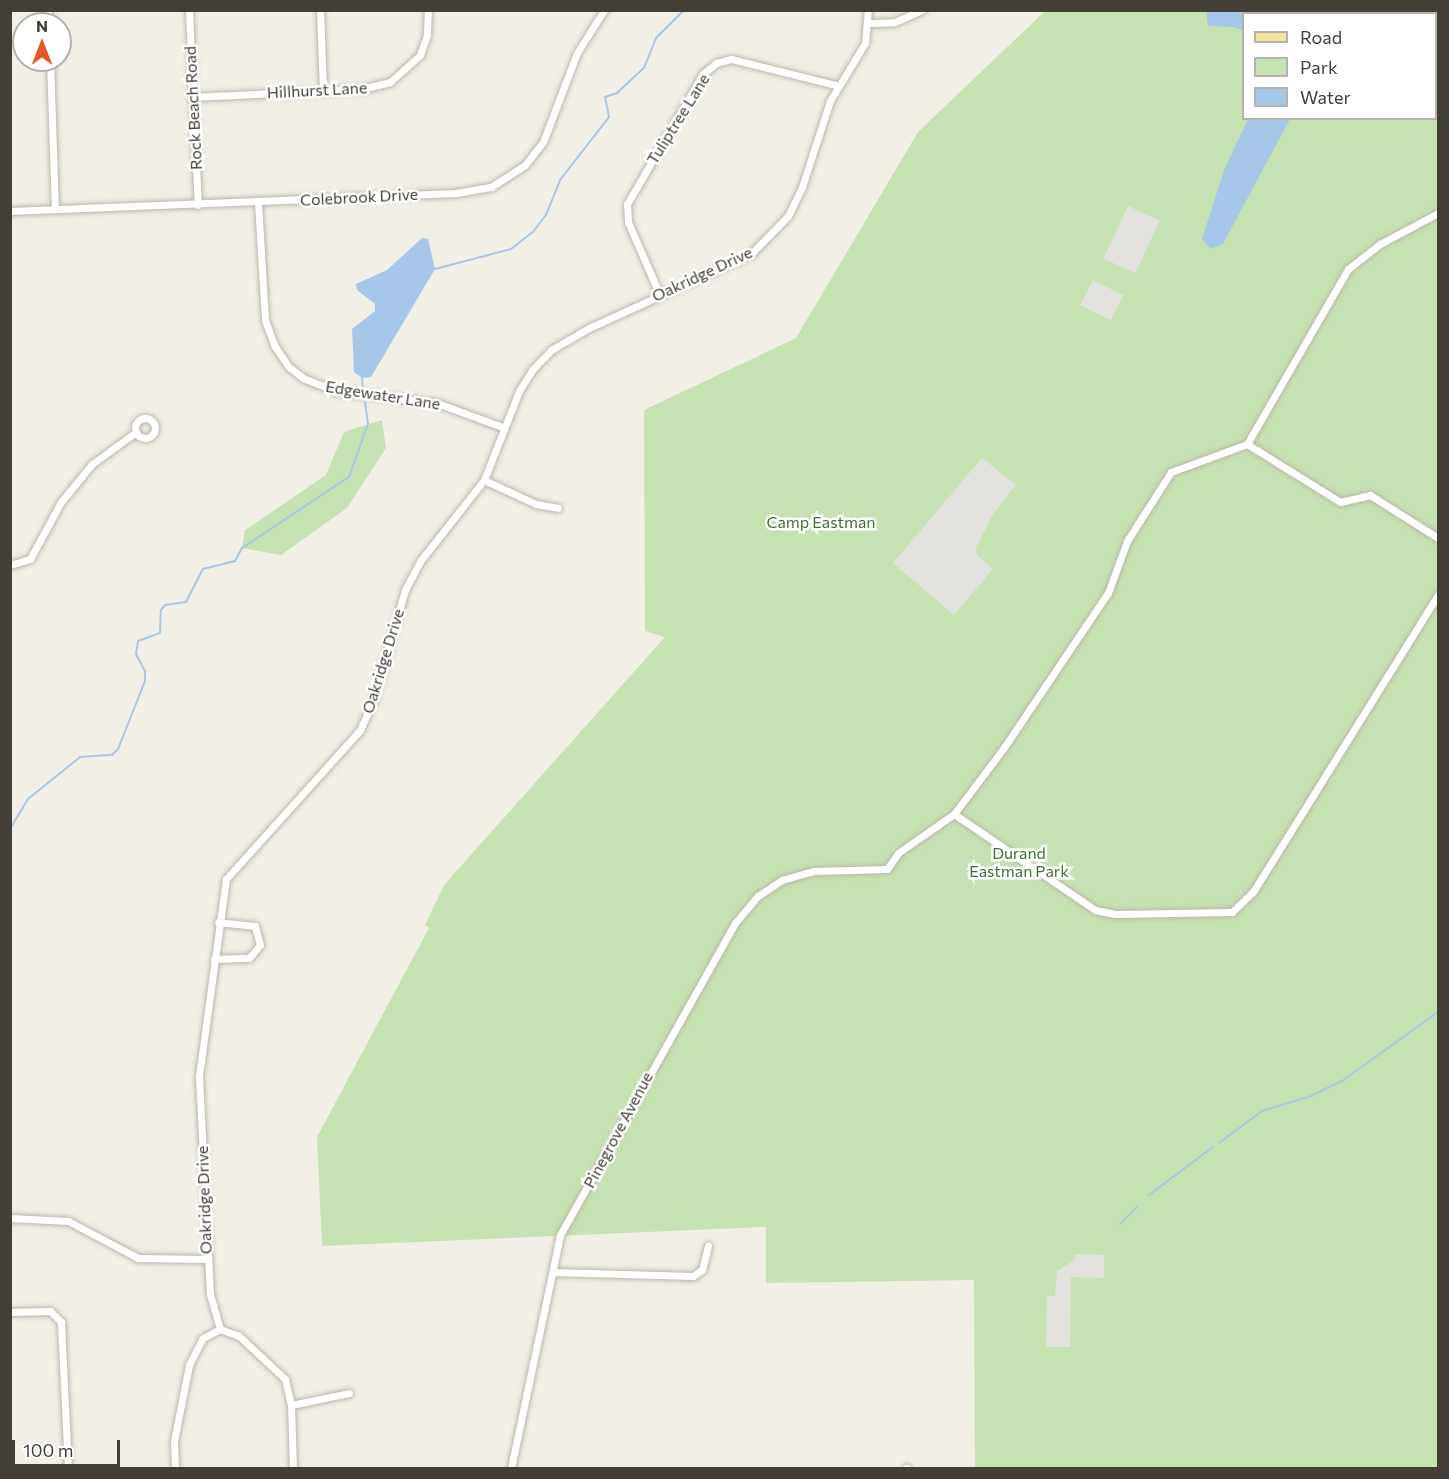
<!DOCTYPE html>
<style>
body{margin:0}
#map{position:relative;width:1449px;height:1479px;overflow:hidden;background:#f1efe6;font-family:Commissioner,sans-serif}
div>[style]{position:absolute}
.green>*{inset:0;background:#c7e2b2}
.parking>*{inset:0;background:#e2e1dd;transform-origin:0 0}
.water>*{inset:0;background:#a7c7e9}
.stream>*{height:2px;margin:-1px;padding:0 1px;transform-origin:1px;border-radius:1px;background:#a7c7e9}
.roads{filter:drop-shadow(0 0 2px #bbb7a9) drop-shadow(0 0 2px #bbb7a9)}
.minor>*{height:7px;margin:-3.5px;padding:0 3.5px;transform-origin:3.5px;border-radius:3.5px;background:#fff}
.minor>.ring{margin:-3.5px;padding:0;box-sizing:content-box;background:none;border:7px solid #fff;border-radius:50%}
.primary>*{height:10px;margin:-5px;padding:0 5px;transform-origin:5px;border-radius:5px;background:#f4e49b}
span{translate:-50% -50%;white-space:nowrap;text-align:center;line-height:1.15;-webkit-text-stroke:5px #fff;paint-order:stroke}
.street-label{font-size:16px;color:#433f36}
.park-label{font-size:16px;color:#416f2f}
.frame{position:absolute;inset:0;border:12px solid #433f36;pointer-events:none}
.legend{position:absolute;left:1242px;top:12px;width:195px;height:108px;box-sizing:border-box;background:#fff;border:2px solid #b4b2af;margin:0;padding:8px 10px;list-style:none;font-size:18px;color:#433f36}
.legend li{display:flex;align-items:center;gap:12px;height:30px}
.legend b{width:30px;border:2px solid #b4b2af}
.north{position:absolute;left:12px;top:12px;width:60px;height:60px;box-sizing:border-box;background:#fff;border:2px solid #b4b2af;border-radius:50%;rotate:0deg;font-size:16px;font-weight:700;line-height:24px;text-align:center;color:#433f36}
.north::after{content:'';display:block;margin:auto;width:21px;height:27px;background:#e55728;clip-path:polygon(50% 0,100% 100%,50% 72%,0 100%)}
.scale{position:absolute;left:12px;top:1440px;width:108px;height:27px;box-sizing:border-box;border:3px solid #433f36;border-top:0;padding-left:8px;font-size:18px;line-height:21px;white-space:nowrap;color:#433f36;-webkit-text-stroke:4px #fff;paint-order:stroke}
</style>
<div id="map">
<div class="green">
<i style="clip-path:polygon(evenodd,1045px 11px,1438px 11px,1438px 1468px,975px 1468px,974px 1280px,766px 1283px,766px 1227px,322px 1246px,317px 1137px,429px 928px,425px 925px,444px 885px,665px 637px,645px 631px,644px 410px,796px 338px,918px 132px,1045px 11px,1244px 14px,1436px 14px,1436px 118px,1244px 118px,1244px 14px)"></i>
<i style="clip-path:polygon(382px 420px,386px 448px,347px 508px,281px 555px,242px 548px,245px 530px,326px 475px,344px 432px)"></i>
</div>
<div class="parking">
<i style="clip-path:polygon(1396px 11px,1438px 11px,1438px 31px,1436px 14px)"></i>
<i style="left:1128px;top:206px;width:35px;height:58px;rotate:25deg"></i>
<i style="left:1093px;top:280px;width:34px;height:28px;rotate:27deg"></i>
<i style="clip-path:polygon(982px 458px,1016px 485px,993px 514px,976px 548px,977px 555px,993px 569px,954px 615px,893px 563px)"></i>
<i style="clip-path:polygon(1075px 1254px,1104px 1255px,1104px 1278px,1071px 1277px,1070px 1347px,1046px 1347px,1047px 1296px,1055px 1296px,1057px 1271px,1075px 1260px)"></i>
</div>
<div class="water">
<i style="clip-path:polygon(1296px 10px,1296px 13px,1244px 14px,1243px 31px,1235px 27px,1208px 26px,1206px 11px)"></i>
<i style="clip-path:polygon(1248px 119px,1290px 119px,1223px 244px,1210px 249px,1202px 239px,1224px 170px)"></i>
<i style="clip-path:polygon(422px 238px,428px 239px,435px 269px,371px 377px,362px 378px,354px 372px,352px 329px,375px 311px,375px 304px,357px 290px,356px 284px,387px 270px)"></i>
</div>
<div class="stream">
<i style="left:435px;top:269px;width:79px;rotate:-14.7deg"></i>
<i style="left:511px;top:249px;width:28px;rotate:-38deg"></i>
<i style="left:533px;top:232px;width:21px;rotate:-53deg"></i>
<i style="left:546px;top:215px;width:38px;rotate:-68deg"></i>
<i style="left:560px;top:180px;width:80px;rotate:-52.1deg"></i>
<i style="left:609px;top:117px;width:20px;rotate:-101deg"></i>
<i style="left:605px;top:97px;width:13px;rotate:-18deg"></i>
<i style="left:617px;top:93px;width:37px;rotate:-43deg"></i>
<i style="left:644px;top:68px;width:32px;rotate:-68deg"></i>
<i style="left:656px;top:38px;width:40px;rotate:-45deg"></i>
<i style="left:362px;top:378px;width:11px;rotate:85deg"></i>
<i style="left:10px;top:829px;width:35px;rotate:-59deg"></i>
<i style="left:28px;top:799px;width:67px;rotate:-38.9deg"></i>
<i style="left:80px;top:757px;width:32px;rotate:-4deg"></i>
<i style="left:112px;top:755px;width:8px;rotate:-45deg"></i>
<i style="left:118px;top:749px;width:73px;rotate:-68.3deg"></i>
<i style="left:145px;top:681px;width:10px;rotate:-90deg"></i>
<i style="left:145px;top:671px;width:19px;rotate:-118deg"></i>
<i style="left:136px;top:654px;width:13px;rotate:-81deg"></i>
<i style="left:138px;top:641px;width:23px;rotate:-20deg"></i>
<i style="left:160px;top:633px;width:23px;rotate:-88deg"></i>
<i style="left:161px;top:610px;width:6px;rotate:-51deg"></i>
<i style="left:165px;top:605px;width:21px;rotate:-8deg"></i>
<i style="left:186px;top:602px;width:37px;rotate:-63deg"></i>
<i style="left:203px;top:569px;width:33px;rotate:-14deg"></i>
<i style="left:235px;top:561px;width:15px;rotate:-62deg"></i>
<i style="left:242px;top:548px;width:128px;rotate:-33.6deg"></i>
<i style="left:349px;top:477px;width:56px;rotate:-70.3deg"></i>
<i style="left:368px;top:424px;width:22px;rotate:-98deg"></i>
<i style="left:1219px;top:1143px;width:54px;rotate:-36.7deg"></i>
<i style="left:1262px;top:1111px;width:51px;rotate:-17deg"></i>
<i style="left:1311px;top:1096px;width:34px;rotate:-26deg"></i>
<i style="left:1342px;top:1081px;width:118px;rotate:-35.7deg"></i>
<i style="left:1149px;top:1195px;width:80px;rotate:-36.9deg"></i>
<i style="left:1120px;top:1224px;width:25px;rotate:-45deg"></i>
</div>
<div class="roads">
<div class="minor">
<i style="left:48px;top:10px;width:14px;rotate:86deg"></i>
<i style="left:189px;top:10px;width:195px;rotate:87.4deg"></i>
<i style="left:320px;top:10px;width:80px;rotate:87.9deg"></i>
<i style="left:870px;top:23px;width:25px;rotate:-2deg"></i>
<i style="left:895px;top:22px;width:30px;rotate:-24deg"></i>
<i style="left:50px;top:60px;width:149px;rotate:88.1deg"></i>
<i style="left:192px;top:97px;width:170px;rotate:-2.7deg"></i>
<i style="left:362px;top:89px;width:29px;rotate:-14deg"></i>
<i style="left:390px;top:82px;width:40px;rotate:-42deg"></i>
<i style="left:420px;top:55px;width:21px;rotate:-71deg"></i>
<i style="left:427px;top:35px;width:25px;rotate:-88deg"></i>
<i style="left:258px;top:202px;width:118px;rotate:86.6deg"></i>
<i style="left:265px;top:320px;width:27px;rotate:70deg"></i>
<i style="left:274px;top:345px;width:27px;rotate:56deg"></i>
<i style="left:289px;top:367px;width:18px;rotate:38deg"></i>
<i style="left:303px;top:378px;width:35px;rotate:22deg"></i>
<i style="left:336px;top:391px;width:102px;rotate:6.8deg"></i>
<i style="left:437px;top:403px;width:72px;rotate:20.2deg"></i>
<i style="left:10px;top:211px;width:446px;rotate:-2.3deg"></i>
<i style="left:456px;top:193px;width:36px;rotate:-10deg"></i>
<i style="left:491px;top:187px;width:40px;rotate:-32.9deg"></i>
<i style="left:525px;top:165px;width:29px;rotate:-52deg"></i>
<i style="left:543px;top:142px;width:95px;rotate:-69.1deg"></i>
<i style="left:577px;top:53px;width:51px;rotate:-57.9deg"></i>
<i style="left:659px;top:293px;width:77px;rotate:-113.6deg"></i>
<i style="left:628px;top:222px;width:18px;rotate:-93deg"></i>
<i style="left:627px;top:204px;width:151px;rotate:-59.7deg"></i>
<i style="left:703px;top:74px;width:17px;rotate:-40deg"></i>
<i style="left:716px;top:63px;width:16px;rotate:-15deg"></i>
<i style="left:731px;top:59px;width:111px;rotate:14deg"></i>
<i class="ring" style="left:135px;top:418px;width:13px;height:13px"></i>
<i style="left:1247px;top:444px;width:110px;rotate:31.9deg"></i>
<i style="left:1340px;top:502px;width:31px;rotate:-13deg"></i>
<i style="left:1370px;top:495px;width:80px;rotate:32.3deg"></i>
<i style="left:484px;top:480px;width:57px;rotate:24.8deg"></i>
<i style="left:536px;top:504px;width:22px;rotate:10deg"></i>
<i style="left:10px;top:565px;width:21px;rotate:-17deg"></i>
<i style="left:30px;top:559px;width:65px;rotate:-61.5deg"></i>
<i style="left:61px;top:502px;width:49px;rotate:-50.8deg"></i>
<i style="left:92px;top:464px;width:54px;rotate:-36deg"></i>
<i style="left:954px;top:814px;width:171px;rotate:34.2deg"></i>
<i style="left:1095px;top:910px;width:21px;rotate:11deg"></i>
<i style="left:1116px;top:914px;width:116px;rotate:-1deg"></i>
<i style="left:1232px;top:912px;width:29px;rotate:-44deg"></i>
<i style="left:1253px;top:892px;width:350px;rotate:-58.1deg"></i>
<i style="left:214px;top:959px;width:35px;rotate:-2deg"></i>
<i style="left:249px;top:958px;width:17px;rotate:-50deg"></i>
<i style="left:260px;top:945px;width:20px;rotate:-105deg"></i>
<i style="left:255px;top:926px;width:37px;rotate:-174deg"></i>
<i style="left:10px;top:1218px;width:58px;rotate:3deg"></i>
<i style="left:68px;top:1221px;width:79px;rotate:27.9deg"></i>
<i style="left:138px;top:1258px;width:69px;rotate:0.8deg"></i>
<i style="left:553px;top:1272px;width:140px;rotate:1.6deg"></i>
<i style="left:693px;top:1276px;width:11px;rotate:-34deg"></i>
<i style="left:702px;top:1270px;width:25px;rotate:-76deg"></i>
<i style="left:10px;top:1312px;width:40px;rotate:-1.4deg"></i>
<i style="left:50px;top:1311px;width:16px;rotate:45deg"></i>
<i style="left:61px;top:1322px;width:146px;rotate:87.3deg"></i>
<i style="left:291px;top:1405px;width:59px;rotate:-11.7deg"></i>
<i style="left:175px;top:1468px;width:27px;rotate:-92deg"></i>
<i style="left:174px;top:1441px;width:77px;rotate:-78.8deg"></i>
<i style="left:189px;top:1365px;width:30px;rotate:-63deg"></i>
<i style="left:203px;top:1338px;width:19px;rotate:-28deg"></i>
<i style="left:293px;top:1468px;width:63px;rotate:-91.8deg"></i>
<i style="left:291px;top:1405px;width:27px;rotate:-103deg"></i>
<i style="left:285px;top:1379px;width:63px;rotate:-136.9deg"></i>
<i style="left:239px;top:1336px;width:20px;rotate:-160deg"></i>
<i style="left:220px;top:1329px;width:36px;rotate:-106deg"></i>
<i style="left:210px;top:1294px;width:218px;rotate:-92.9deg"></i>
<i style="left:199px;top:1076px;width:199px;rotate:-82.2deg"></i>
<i style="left:226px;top:879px;width:200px;rotate:-48deg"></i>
<i style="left:360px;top:730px;width:32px;rotate:-66deg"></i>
<i style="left:373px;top:701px;width:116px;rotate:-73.9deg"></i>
<i style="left:405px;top:590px;width:34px;rotate:-62deg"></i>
<i style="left:421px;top:560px;width:102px;rotate:-51.8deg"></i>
<i style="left:484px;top:480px;width:96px;rotate:-68.5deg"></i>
<i style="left:519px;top:391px;width:25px;rotate:-58deg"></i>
<i style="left:532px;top:370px;width:28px;rotate:-46deg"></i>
<i style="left:551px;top:350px;width:44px;rotate:-30.1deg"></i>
<i style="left:589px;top:328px;width:178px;rotate:-24.6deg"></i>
<i style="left:751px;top:254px;width:53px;rotate:-45.8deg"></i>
<i style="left:788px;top:216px;width:32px;rotate:-64deg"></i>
<i style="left:802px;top:187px;width:90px;rotate:-72deg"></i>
<i style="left:830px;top:101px;width:68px;rotate:-58.9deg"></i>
<i style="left:865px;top:43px;width:33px;rotate:-85deg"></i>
<i style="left:511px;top:1468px;width:238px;rotate:-78.1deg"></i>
<i style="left:560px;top:1235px;width:358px;rotate:-60.7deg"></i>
<i style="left:735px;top:923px;width:35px;rotate:-50deg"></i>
<i style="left:758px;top:896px;width:29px;rotate:-34deg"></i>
<i style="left:782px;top:880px;width:33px;rotate:-16deg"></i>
<i style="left:814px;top:871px;width:73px;rotate:-1.6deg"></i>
<i style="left:887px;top:869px;width:19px;rotate:-55deg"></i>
<i style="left:898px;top:853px;width:68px;rotate:-34.9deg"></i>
<i style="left:954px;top:814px;width:85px;rotate:-53.1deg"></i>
<i style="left:1005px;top:746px;width:184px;rotate:-56.1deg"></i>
<i style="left:1108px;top:593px;width:55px;rotate:-69.9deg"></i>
<i style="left:1127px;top:541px;width:82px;rotate:-57.5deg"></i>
<i style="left:1171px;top:472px;width:81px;rotate:-20.2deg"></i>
<i style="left:1247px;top:444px;width:202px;rotate:-60deg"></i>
<i style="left:1348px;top:269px;width:41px;rotate:-38deg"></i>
<i style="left:1380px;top:244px;width:66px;rotate:-28.1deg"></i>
<i style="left:906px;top:1468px;width:1px"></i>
</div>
<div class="primary">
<i style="left:1373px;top:10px;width:7px;rotate:34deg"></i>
<i style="left:1436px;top:40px;width:3px;rotate:45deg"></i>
</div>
</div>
<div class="street-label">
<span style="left:317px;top:90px;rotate:-3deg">Hillhurst Lane</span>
<span style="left:193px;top:108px;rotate:-93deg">Rock Beach Road</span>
<span style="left:678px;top:119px;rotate:-58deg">Tuliptree Lane</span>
<span style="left:359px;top:197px;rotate:-3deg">Colebrook Drive</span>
<span style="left:702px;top:274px;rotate:-25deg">Oakridge Drive</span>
<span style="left:383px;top:395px;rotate:9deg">Edgewater Lane</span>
<span style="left:383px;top:661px;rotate:-73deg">Oakridge Drive</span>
<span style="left:618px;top:1130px;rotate:-62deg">Pinegrove Avenue</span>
<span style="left:204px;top:1200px;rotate:-92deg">Oakridge Drive</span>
</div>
<div class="park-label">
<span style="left:821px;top:522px">Camp Eastman</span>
<span style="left:1019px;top:862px">Durand<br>Eastman Park</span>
</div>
<div class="frame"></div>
<ul class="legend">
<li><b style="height:8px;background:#f4e49b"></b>Road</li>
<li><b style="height:16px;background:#c7e2b2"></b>Park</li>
<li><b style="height:16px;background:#a7c7e9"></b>Water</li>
</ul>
<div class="north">N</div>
<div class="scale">100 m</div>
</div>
